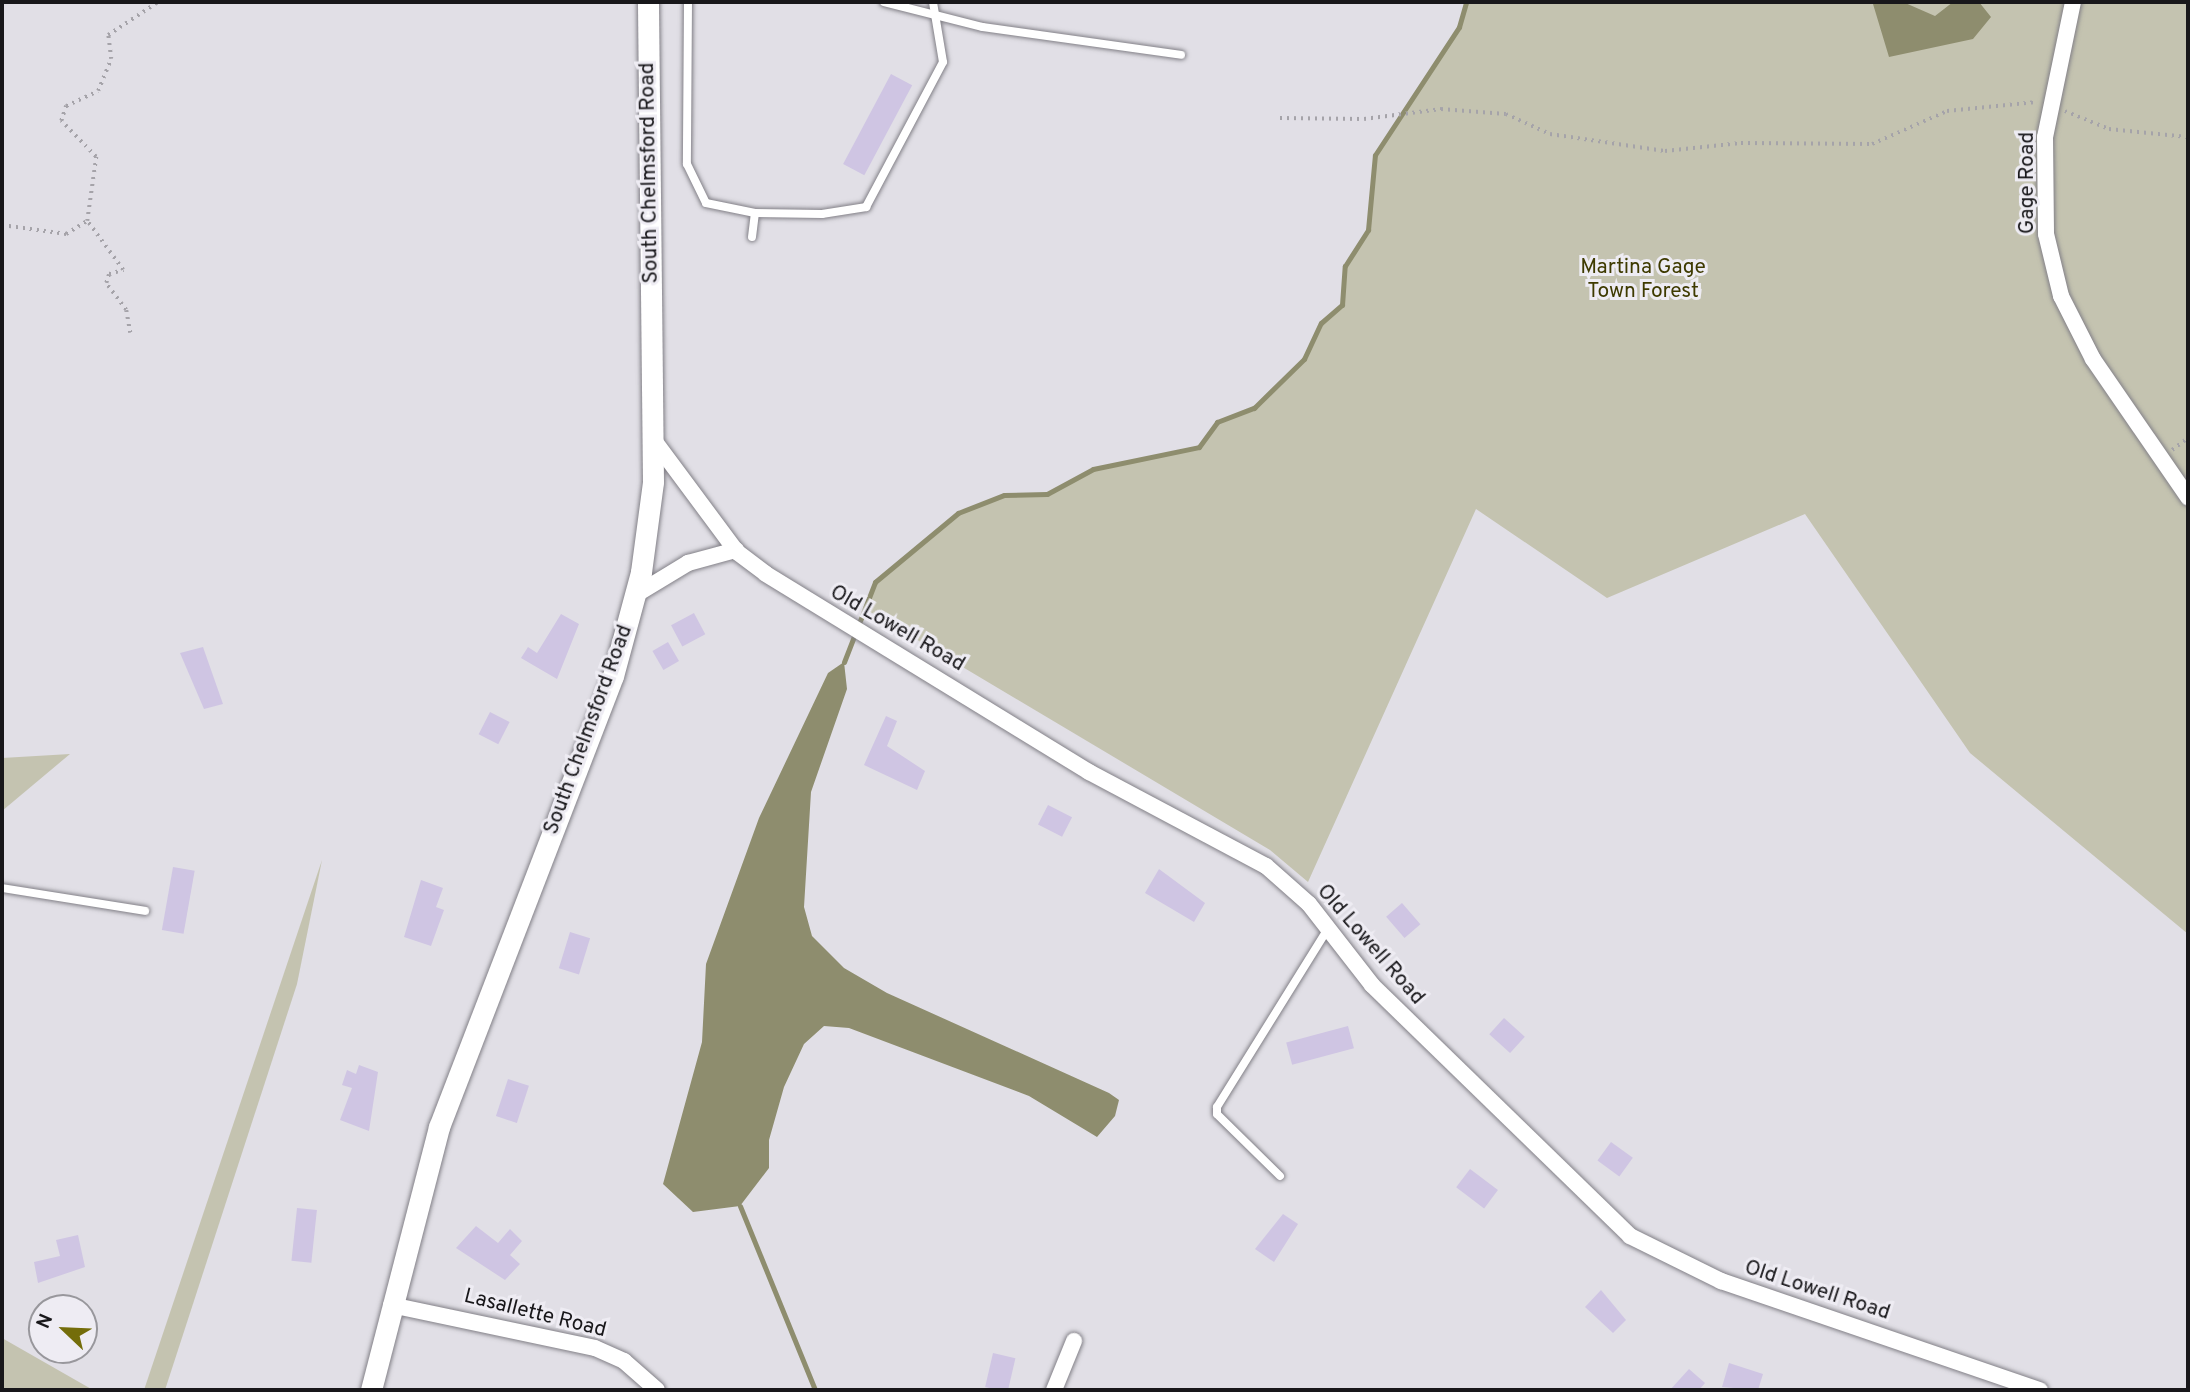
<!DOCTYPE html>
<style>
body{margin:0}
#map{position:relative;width:2190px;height:1392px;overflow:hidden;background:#e1dfe6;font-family:Overpass,sans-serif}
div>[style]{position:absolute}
.green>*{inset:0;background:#c4c3b0}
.water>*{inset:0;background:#8e8d6e}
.stream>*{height:5px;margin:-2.5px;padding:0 2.5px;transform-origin:2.5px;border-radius:2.5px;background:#8e8d6e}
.building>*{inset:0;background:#cfc5e3;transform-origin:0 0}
.path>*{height:3.5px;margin-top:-1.75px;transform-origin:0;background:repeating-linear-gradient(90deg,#a5a3a9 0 2px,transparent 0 7px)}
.roads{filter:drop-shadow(0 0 2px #828087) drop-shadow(0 0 2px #828087)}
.service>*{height:8px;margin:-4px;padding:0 4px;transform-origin:4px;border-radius:4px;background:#fff}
.minor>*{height:16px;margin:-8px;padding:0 8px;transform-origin:8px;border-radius:8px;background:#fff}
.secondary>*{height:21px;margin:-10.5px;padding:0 10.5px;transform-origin:10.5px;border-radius:10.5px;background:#fff}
span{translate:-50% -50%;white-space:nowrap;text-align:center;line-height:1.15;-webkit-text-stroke:6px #eeecf3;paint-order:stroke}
.street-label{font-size:21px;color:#18171a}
.park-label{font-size:21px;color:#3e3a00}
.frame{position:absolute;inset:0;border:4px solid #18171a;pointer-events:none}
.north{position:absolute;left:28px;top:1294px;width:70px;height:70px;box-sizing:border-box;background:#eeecf3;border:2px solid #98979c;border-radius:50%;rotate:293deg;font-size:19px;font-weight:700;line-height:28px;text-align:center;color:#18171a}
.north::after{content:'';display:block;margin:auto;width:24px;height:32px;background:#746d0a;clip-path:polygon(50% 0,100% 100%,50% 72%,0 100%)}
</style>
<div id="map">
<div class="green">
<i style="clip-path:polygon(1466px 2px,2188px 2px,2188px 934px,1970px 753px,1805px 514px,1607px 598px,1476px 509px,1308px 882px,1270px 850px,867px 610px,875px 582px,958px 513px,1004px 495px,1047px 494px,1093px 469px,1199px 447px,1217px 422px,1254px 408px,1304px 359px,1321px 323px,1342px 305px,1345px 266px,1368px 230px,1375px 155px,1459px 27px)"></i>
<i style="clip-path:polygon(70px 754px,2px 811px,2px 758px)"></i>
<i style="clip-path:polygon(322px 860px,297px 984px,165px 1390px,144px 1390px)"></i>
<i style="clip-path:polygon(2px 1338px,93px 1390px,2px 1390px)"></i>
</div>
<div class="water">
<i style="clip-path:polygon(1903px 2px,1935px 16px,1953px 2px,1979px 2px,1991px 17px,1973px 39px,1889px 57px,1873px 4px)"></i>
<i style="clip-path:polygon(844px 662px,847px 689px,811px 792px,804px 907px,812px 936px,844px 968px,887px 993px,1109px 1093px,1119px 1100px,1115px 1116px,1097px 1137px,1029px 1096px,849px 1028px,824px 1026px,804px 1044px,784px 1087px,769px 1140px,769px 1168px,740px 1206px,693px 1212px,663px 1184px,702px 1042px,706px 964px,759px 818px,828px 673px)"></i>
</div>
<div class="stream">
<i style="left:844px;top:662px;width:86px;rotate:-68.8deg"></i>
<i style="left:875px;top:582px;width:108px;rotate:-39.7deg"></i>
<i style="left:958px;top:513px;width:49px;rotate:-21.4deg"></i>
<i style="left:1004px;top:495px;width:43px;rotate:-1.3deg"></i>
<i style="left:1047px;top:494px;width:52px;rotate:-28.5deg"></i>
<i style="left:1093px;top:469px;width:108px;rotate:-11.7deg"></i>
<i style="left:1199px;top:447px;width:31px;rotate:-54deg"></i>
<i style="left:1217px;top:422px;width:40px;rotate:-21deg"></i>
<i style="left:1254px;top:408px;width:70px;rotate:-44.4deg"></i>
<i style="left:1304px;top:359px;width:40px;rotate:-65deg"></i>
<i style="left:1321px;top:323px;width:28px;rotate:-41deg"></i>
<i style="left:1342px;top:305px;width:39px;rotate:-86deg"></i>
<i style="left:1345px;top:266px;width:43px;rotate:-57.4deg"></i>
<i style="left:1368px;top:230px;width:75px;rotate:-84.7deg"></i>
<i style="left:1375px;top:155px;width:153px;rotate:-56.7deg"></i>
<i style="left:1459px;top:27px;width:26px;rotate:-74deg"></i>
<i style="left:740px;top:1206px;width:199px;rotate:67.8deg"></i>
</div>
<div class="building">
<i style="left:891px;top:74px;width:24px;height:102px;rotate:28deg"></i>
<i style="left:694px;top:613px;width:24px;height:26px;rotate:62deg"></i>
<i style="clip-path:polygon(561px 614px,579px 624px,557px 679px,521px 658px,528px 647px,537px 653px)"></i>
<i style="left:668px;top:642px;width:22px;height:18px;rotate:60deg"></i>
<i style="clip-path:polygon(203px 647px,223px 704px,204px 709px,180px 653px)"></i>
<i style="left:490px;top:712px;width:22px;height:25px;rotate:27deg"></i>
<i style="clip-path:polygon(886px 716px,897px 721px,887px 746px,925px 771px,917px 790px,864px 765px)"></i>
<i style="left:1048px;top:805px;width:27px;height:22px;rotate:27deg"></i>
<i style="left:173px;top:867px;width:22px;height:64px;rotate:10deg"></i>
<i style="clip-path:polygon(1159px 869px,1205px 903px,1194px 922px,1145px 893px)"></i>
<i style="clip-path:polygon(421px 880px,443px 888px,436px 907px,444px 910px,431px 946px,404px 937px)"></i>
<i style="left:1402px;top:903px;width:28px;height:21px;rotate:49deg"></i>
<i style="left:570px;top:932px;width:21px;height:38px;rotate:17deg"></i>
<i style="left:1504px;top:1018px;width:28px;height:22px;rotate:42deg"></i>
<i style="left:1348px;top:1026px;width:23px;height:64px;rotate:75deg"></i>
<i style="clip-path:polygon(359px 1065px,378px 1072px,369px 1131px,340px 1120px,352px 1088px,342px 1085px,347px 1070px,356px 1074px)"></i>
<i style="left:508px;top:1079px;width:22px;height:39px;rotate:18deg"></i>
<i style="left:1611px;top:1142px;width:27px;height:23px;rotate:36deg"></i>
<i style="left:1470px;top:1169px;width:35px;height:23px;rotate:37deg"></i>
<i style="left:297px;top:1208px;width:20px;height:53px;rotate:6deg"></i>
<i style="clip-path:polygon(1283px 1214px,1298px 1224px,1274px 1262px,1255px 1249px)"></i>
<i style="clip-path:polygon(476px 1226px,498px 1243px,510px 1229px,522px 1241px,510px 1255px,520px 1264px,505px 1280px,456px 1248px)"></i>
<i style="clip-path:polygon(78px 1235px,85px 1267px,38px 1283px,34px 1262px,60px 1256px,56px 1240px)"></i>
<i style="clip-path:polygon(1601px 1290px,1626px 1320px,1613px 1333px,1585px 1307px)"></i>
<i style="left:993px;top:1353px;width:23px;height:35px;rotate:13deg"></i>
<i style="clip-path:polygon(1729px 1363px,1763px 1374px,1758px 1390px,1722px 1387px)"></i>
<i style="clip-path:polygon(1689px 1369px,1705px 1383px,1699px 1390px,1670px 1390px)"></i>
</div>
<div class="path">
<i style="left:2065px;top:111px;width:48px;rotate:22.2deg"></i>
<i style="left:2109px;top:129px;width:79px;rotate:5.8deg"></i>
<i style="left:1280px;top:118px;width:84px;rotate:0.7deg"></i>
<i style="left:1364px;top:119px;width:78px;rotate:-7.4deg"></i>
<i style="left:1441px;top:109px;width:65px;rotate:4.4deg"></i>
<i style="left:1506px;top:114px;width:48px;rotate:24.4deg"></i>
<i style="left:1550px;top:134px;width:116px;rotate:8.4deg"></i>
<i style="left:1665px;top:151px;width:76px;rotate:-6deg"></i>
<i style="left:1741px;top:143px;width:131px;rotate:0.4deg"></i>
<i style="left:1872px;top:144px;width:82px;rotate:-23.7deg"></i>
<i style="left:1947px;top:111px;width:89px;rotate:-5.8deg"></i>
<i style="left:2px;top:225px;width:65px;rotate:8deg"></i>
<i style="left:66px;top:234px;width:25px;rotate:-32deg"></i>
<i style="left:130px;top:333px;width:23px;rotate:-100deg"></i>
<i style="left:126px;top:310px;width:34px;rotate:-127deg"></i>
<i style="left:106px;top:283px;width:9px;rotate:-72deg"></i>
<i style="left:109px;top:274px;width:15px;rotate:-16deg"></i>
<i style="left:123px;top:270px;width:61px;rotate:-126.3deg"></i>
<i style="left:87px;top:221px;width:65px;rotate:-82deg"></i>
<i style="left:96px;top:157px;width:50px;rotate:-134.2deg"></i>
<i style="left:61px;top:121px;width:16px;rotate:-72deg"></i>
<i style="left:66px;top:106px;width:35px;rotate:-25deg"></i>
<i style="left:98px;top:91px;width:35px;rotate:-68deg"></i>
<i style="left:111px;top:59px;width:24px;rotate:-97deg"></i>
<i style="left:108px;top:35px;width:60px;rotate:-33.4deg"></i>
<i style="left:2172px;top:450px;width:20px;rotate:-37deg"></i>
</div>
<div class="roads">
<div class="service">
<i style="left:688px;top:2px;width:162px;rotate:90.4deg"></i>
<i style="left:687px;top:164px;width:43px;rotate:64deg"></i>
<i style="left:706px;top:203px;width:50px;rotate:11.5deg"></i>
<i style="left:755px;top:213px;width:67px;rotate:0.9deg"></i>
<i style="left:822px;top:214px;width:45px;rotate:-9deg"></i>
<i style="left:866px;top:207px;width:164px;rotate:-62deg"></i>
<i style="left:943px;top:62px;width:61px;rotate:-99.5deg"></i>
<i style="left:884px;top:2px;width:102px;rotate:14.2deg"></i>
<i style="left:983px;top:27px;width:200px;rotate:8deg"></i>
<i style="left:752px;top:237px;width:24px;rotate:-83deg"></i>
<i style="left:2px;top:888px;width:145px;rotate:9.1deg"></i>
<i style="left:1280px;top:1176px;width:88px;rotate:-135.5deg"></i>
<i style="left:1217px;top:1114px;width:7px;rotate:-90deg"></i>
<i style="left:1217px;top:1107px;width:210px;rotate:-58.1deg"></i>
</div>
<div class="minor">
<i style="left:2073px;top:2px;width:138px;rotate:101.7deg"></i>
<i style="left:2045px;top:137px;width:97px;rotate:89.4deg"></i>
<i style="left:2046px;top:234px;width:64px;rotate:76.4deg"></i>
<i style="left:2061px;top:296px;width:71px;rotate:63.1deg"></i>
<i style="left:2093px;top:359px;width:168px;rotate:55.5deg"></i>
<i style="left:653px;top:439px;width:141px;rotate:53.4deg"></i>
<i style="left:737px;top:552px;width:36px;rotate:37deg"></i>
<i style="left:766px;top:574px;width:379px;rotate:31.5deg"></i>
<i style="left:1089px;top:772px;width:200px;rotate:28deg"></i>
<i style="left:1266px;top:866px;width:57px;rotate:41.5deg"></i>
<i style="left:1309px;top:904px;width:103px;rotate:52.1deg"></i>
<i style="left:1372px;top:985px;width:360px;rotate:44.2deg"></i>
<i style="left:1630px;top:1236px;width:102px;rotate:26.3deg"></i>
<i style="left:1721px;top:1281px;width:337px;rotate:18.9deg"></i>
<i style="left:637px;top:594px;width:60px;rotate:-31.3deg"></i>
<i style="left:688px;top:563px;width:50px;rotate:-15.2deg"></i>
<i style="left:391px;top:1305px;width:208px;rotate:11.9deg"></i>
<i style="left:595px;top:1348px;width:32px;rotate:24deg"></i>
<i style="left:624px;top:1361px;width:44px;rotate:41.3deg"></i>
<i style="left:1054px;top:1390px;width:53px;rotate:-67.8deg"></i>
</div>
<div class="secondary">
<i style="left:371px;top:1390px;width:272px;rotate:-75.5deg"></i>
<i style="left:439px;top:1127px;width:483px;rotate:-68.9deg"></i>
<i style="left:613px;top:676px;width:108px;rotate:-74.9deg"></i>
<i style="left:641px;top:572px;width:91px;rotate:-82.4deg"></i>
<i style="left:653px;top:482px;width:480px;rotate:-90.6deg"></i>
</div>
</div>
<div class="street-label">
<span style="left:650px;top:173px;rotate:-91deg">South Chelmsford Road</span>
<span style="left:2028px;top:183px;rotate:-90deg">Gage Road</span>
<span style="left:897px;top:629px;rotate:30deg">Old Lowell Road</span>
<span style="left:589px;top:730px;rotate:-70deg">South Chelmsford Road</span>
<span style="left:1370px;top:945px;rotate:49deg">Old Lowell Road</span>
<span style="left:1817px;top:1291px;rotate:18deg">Old Lowell Road</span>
<span style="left:535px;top:1314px;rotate:14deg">Lasallette Road</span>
</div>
<div class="park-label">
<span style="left:1643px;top:280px">Martina Gage<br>Town Forest</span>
</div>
<div class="frame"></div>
<div class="north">N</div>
</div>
